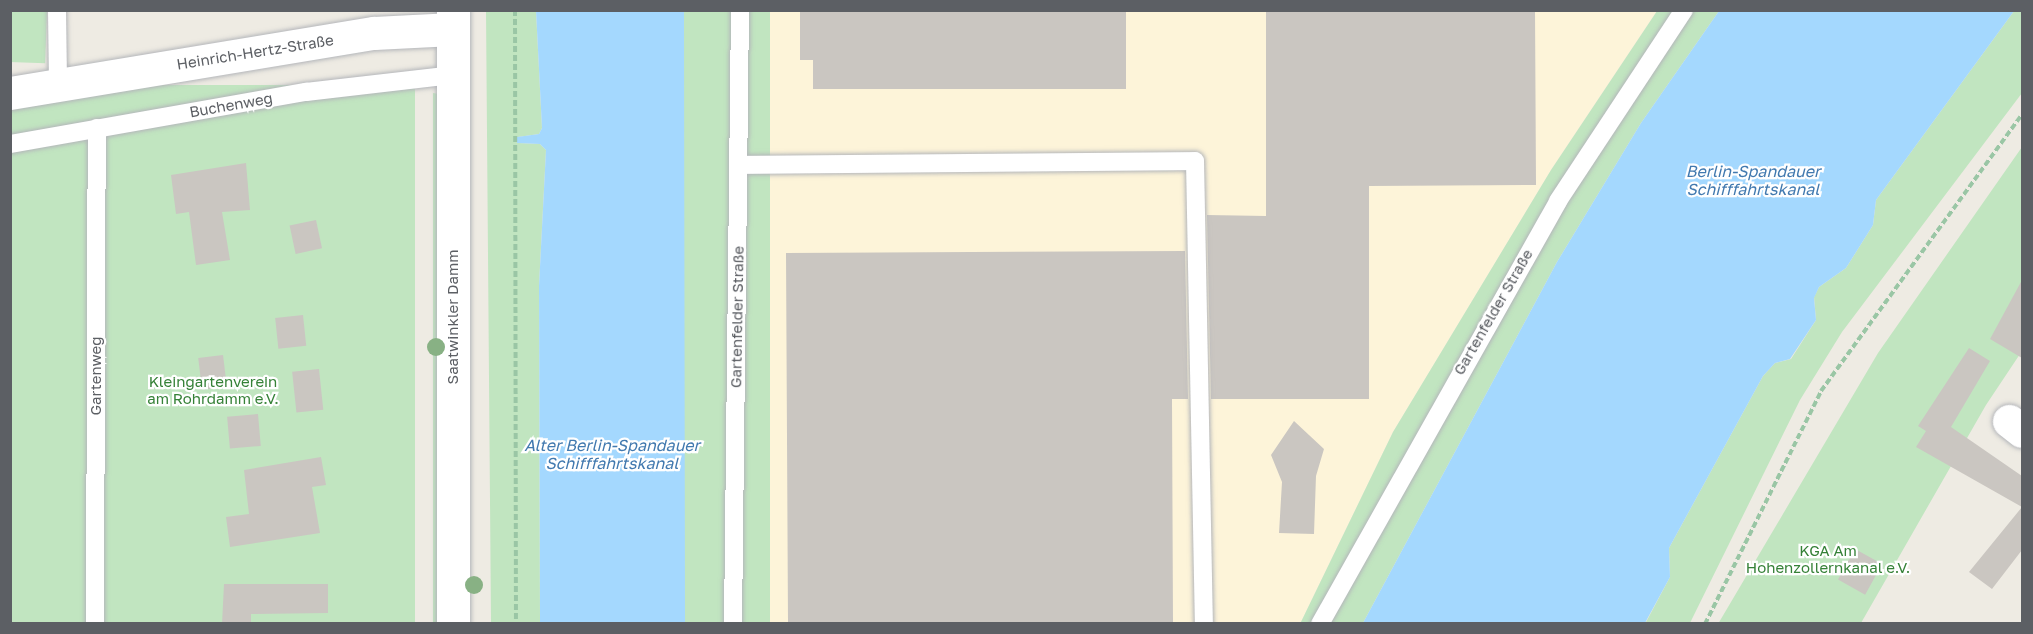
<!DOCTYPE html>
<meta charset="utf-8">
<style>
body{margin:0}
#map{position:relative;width:2033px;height:634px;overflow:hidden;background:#eeebe3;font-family:"Golos Text",sans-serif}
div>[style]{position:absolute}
.commercial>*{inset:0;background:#fdf4d9}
.green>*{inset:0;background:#c1e5c0;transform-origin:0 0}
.water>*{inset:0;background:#a4d8fe}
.building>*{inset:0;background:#cac6c1;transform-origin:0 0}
.path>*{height:4px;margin-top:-2px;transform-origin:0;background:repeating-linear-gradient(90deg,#9ac6a5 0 6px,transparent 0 9px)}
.roads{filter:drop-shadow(0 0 2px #b4b6ba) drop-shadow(0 0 2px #b4b6ba)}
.service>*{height:18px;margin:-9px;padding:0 9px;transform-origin:9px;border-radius:9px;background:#fff}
.minor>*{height:33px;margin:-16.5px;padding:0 16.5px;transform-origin:16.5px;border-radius:16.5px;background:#fff}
.secondary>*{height:33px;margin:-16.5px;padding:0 16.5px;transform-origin:16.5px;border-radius:16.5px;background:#fff}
.trees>*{width:18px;height:18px;margin:-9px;border-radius:50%;background:#88b184}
span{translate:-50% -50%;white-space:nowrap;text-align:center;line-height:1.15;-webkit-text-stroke:4.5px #fff;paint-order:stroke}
.street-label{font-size:15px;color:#5c5f64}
.park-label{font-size:15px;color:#358137}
.water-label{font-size:16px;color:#4179af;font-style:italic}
.frame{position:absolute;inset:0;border:12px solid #5c5f64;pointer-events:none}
</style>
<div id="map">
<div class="commercial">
<i style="clip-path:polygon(765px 11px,1657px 11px,1551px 170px,1393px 432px,1300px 624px,768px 623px)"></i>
</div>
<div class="green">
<i style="left:11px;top:10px;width:36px;height:52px;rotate:2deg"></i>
<i style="clip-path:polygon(486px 11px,536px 11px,542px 128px,539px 134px,518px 137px,518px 143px,540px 144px,546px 150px,539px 286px,540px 623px,491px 623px)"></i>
<i style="left:684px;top:11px;width:86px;height:612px"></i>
<i style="clip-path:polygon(1657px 11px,1719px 11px,1641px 123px,1557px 262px,1363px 623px,1300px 624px,1393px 432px,1551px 170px)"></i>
<i style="clip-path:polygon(2014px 11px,2022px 11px,2022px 93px,1842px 332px,1800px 400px,1690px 623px,1645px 624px,1670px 577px,1669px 548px,1763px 376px,1775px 363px,1791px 359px,1816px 320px,1814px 297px,1819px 287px,1846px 268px,1873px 225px,1876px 200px)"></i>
<i style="left:415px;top:85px;width:538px;height:410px;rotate:90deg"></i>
<i style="clip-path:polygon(433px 93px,439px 94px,440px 624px,433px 623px)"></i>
<i style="clip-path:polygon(2022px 147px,2022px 351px,1986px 405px,1861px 623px,1718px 624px,1878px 353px)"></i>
</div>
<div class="water">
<i style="clip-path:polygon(536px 11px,684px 11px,685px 623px,540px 623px,539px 286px,546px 150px,540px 144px,517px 143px,517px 137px,539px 134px,542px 128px)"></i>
<i style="clip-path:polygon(1719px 11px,2014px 11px,1876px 200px,1873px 225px,1846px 268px,1819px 287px,1814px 298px,1816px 320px,1790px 359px,1775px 363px,1763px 376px,1669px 548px,1670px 577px,1645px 623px,1363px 623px,1557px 262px,1641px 123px)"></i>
</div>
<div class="building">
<i style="clip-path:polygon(800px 10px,1126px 10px,1126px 89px,813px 89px,813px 60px,800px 60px)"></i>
<i style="clip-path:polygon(1266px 10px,1535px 10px,1536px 185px,1369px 186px,1369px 399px,1211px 399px,1207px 215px,1266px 216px)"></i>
<i style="clip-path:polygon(246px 163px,250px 210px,222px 212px,230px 260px,196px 265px,189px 212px,176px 214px,171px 175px)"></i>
<i style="left:316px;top:220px;width:29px;height:27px;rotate:78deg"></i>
<i style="clip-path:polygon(1185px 251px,1188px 399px,1172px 399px,1173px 624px,788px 624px,786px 253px)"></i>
<i style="clip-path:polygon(2022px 280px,2022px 358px,1990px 339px)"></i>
<i style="left:303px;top:315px;width:31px;height:28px;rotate:84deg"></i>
<i style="clip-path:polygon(1969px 348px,1990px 361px,1951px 427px,2022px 476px,2022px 550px,1992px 589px,1969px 572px,2022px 507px,1916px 447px,1926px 431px,1918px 426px)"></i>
<i style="left:223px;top:355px;width:32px;height:25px;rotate:83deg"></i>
<i style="left:319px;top:369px;width:41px;height:27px;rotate:84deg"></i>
<i style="left:258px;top:414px;width:32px;height:31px;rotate:85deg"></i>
<i style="clip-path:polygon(1294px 421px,1324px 449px,1316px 476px,1314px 534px,1279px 533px,1282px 482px,1271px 455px)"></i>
<i style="clip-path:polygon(321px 457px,326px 485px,312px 487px,320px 533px,230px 547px,226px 517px,249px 514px,244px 470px)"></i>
<i style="left:1855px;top:549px;width:31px;height:35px;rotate:29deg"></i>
<i style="clip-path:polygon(224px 584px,328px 584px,328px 613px,251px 614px,251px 624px,222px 624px)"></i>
</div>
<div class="path">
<i style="left:515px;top:10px;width:614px;rotate:89.91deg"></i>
<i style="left:1705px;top:624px;width:260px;rotate:-63.5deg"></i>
<i style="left:1821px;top:391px;width:342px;rotate:-54deg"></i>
</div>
<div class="roads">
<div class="service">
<i style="left:57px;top:10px;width:76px;rotate:89.2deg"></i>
<i style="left:10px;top:144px;width:301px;rotate:-10deg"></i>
<i style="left:306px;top:92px;width:147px;rotate:-6.6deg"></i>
<i style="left:739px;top:165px;width:456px;rotate:-0.5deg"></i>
<i style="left:1195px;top:161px;width:463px;rotate:88.9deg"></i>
<i style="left:95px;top:624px;width:496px;rotate:-89.8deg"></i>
<i style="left:733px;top:624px;width:614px;rotate:-89.35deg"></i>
<i style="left:1320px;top:624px;width:485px;rotate:-60.6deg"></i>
<i style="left:1558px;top:201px;width:229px;rotate:-56.6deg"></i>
</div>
<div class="minor">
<i style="left:10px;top:93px;width:369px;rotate:-9.4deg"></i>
<i style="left:374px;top:33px;width:79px;rotate:-2.9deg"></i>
<i style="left:2009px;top:421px;width:16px;rotate:38deg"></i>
</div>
<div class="secondary">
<i style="left:453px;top:10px;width:614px;rotate:90deg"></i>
</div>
</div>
<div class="trees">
<i style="left:436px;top:347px"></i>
<i style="left:474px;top:585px"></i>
</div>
<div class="street-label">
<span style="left:255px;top:52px;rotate:-9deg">Heinrich-Hertz-Straße</span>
<span style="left:231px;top:105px;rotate:-10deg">Buchenweg</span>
<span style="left:1493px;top:312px;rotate:-60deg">Gartenfelder Straße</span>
<span style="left:453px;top:317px;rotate:-90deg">Saatwinkler Damm</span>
<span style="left:737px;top:317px;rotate:-89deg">Gartenfelder Straße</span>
<span style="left:96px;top:376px;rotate:-90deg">Gartenweg</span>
</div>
<div class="park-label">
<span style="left:213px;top:390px">Kleingartenverein<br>am Rohrdamm e.V.</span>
<span style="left:1828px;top:559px">KGA Am<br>Hohenzollernkanal e.V.</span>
</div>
<div class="water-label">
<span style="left:1753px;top:180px">Berlin-Spandauer<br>Schifffahrtskanal</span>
<span style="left:612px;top:454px">Alter Berlin-Spandauer<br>Schifffahrtskanal</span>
</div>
<div class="frame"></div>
</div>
